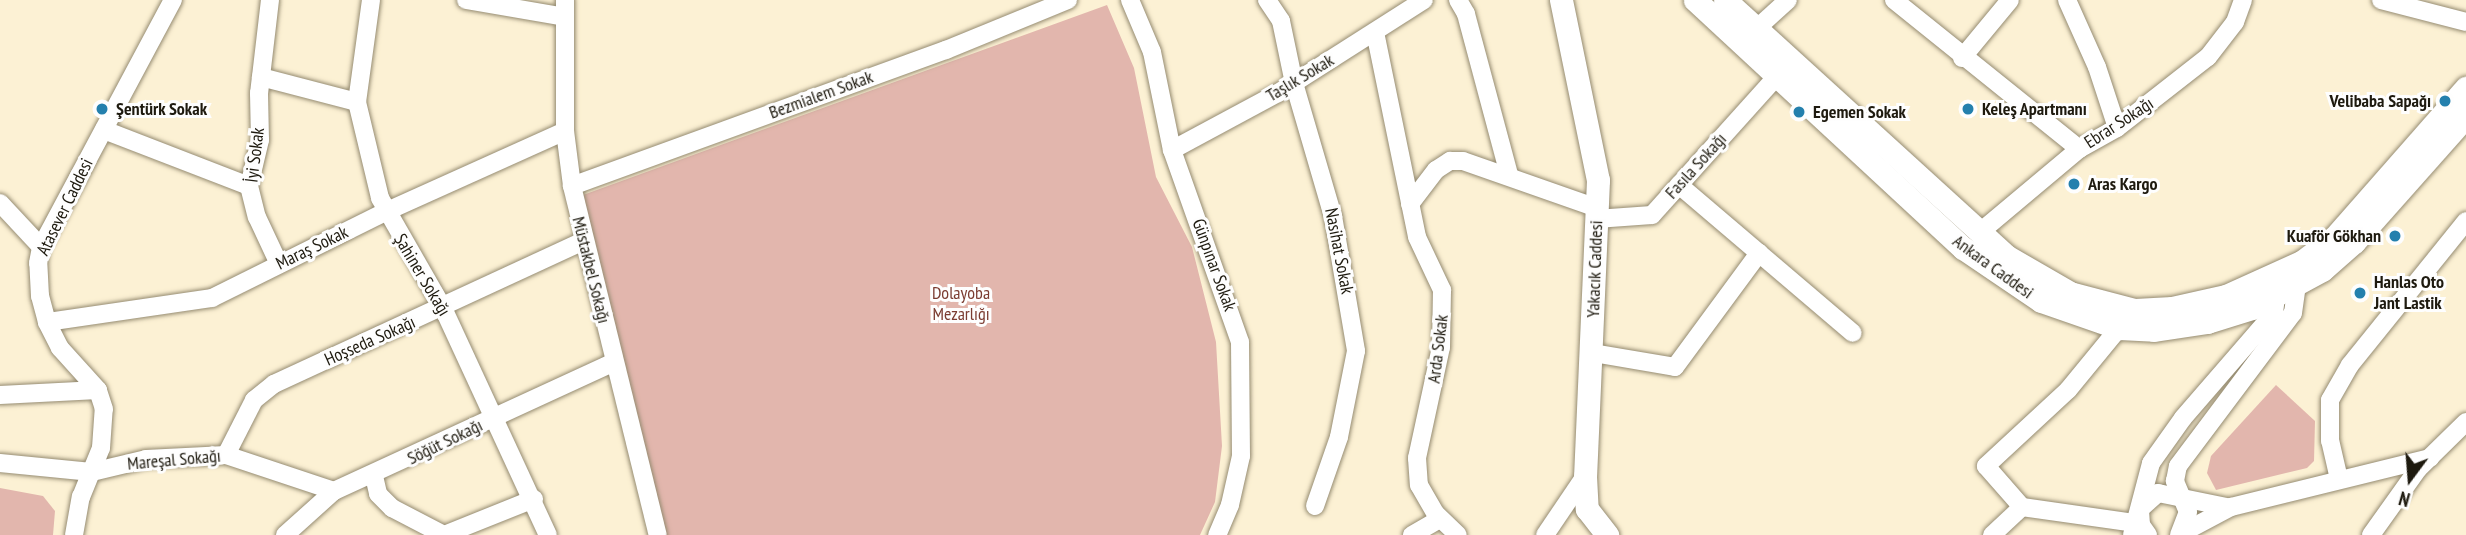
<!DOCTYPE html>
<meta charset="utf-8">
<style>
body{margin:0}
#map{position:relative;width:2466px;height:535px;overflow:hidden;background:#fcf1d4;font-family:"PT Sans Narrow",sans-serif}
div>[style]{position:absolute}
.green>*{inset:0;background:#e2b6ad}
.roads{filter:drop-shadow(0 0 2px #958b71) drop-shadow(0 0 2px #958b71)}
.minor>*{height:18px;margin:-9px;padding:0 9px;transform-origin:9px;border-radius:9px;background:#fff}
.major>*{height:23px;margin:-11.5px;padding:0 11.5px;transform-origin:11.5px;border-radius:11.5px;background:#fff}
.dots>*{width:19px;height:19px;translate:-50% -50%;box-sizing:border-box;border:4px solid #fefefe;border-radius:50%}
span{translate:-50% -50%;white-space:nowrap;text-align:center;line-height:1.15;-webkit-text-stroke:6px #fefefe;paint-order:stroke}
.street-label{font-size:18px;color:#1e1a0f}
.poi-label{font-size:18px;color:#1e1a0f;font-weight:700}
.right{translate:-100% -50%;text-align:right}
.left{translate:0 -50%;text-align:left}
.park-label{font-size:18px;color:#7b3c31}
.north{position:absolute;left:2375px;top:444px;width:70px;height:70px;-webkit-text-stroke:5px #fefefe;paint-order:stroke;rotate:196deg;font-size:19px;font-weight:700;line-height:28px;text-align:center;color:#1e1a0f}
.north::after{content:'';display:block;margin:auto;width:24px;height:32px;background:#1e1a0f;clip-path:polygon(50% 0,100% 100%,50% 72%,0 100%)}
</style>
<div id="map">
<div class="green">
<i style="clip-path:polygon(1107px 5px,1134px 68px,1156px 177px,1192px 247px,1216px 342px,1222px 446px,1215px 502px,1200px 535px,664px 535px,604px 299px,583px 195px)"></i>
<i style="clip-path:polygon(2276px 385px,2315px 421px,2314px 461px,2307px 468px,2216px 490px,2207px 473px,2211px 456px)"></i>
<i style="clip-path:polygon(0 488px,43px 496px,55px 511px,53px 535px,0 535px)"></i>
</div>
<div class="roads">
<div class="minor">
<i style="left:270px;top:0;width:94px;rotate:96.7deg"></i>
<i style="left:259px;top:93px;width:47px;rotate:88.8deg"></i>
<i style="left:260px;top:140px;width:47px;rotate:103.4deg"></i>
<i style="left:249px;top:186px;width:32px;rotate:76deg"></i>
<i style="left:257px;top:217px;width:52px;rotate:64.9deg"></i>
<i style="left:371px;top:0;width:103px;rotate:97.8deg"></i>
<i style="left:357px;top:102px;width:99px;rotate:76.5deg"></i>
<i style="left:380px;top:198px;width:127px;rotate:60.2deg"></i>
<i style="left:443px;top:308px;width:250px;rotate:65.2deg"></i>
<i style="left:466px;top:0;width:100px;rotate:9.7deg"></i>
<i style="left:565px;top:0;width:131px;rotate:90deg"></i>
<i style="left:565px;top:131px;width:55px;rotate:82.7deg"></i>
<i style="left:572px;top:186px;width:359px;rotate:76.2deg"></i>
<i style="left:1130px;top:0;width:56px;rotate:67.1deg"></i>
<i style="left:1152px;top:52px;width:100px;rotate:78.5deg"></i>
<i style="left:1172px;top:150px;width:204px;rotate:70.5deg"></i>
<i style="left:1240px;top:342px;width:114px;rotate:89.5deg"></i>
<i style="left:1241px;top:456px;width:50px;rotate:102.7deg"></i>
<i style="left:1230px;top:505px;width:33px;rotate:113deg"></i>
<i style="left:1267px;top:0;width:25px;rotate:56deg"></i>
<i style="left:1281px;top:21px;width:63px;rotate:78.2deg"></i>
<i style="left:1294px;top:83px;width:139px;rotate:73.7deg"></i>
<i style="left:1333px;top:216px;width:137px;rotate:80.3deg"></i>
<i style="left:1356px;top:351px;width:88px;rotate:101.2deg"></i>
<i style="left:1339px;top:437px;width:73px;rotate:109.2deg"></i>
<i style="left:1458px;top:0;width:16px;rotate:60deg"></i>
<i style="left:1466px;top:14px;width:166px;rotate:75deg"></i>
<i style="left:1894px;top:0;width:238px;rotate:38.8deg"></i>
<i style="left:2067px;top:0;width:73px;rotate:65.9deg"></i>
<i style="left:2097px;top:67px;width:64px;rotate:71.8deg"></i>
<i style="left:2381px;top:0;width:88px;rotate:14.5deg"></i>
<i style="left:1756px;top:29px;width:43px;rotate:-42.2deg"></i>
<i style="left:1375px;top:32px;width:209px;rotate:78.4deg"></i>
<i style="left:1417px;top:237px;width:59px;rotate:64.7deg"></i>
<i style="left:1442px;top:290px;width:57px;rotate:91deg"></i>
<i style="left:1441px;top:347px;width:114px;rotate:102.2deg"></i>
<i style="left:1417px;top:458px;width:27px;rotate:86deg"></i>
<i style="left:1419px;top:485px;width:34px;rotate:60deg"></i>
<i style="left:1436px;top:514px;width:30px;rotate:44deg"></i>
<i style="left:1962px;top:58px;width:75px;rotate:-50.4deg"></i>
<i style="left:261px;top:77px;width:99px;rotate:14.6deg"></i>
<i style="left:104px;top:130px;width:155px;rotate:21.1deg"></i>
<i style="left:1172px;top:150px;width:120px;rotate:-28.3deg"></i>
<i style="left:1278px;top:93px;width:173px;rotate:-32.5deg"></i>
<i style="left:1679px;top:185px;width:228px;rotate:40.4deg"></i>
<i style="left:572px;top:186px;width:398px;rotate:-20deg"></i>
<i style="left:946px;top:50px;width:132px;rotate:-22.3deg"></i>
<i style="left:0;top:203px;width:60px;rotate:47deg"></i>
<i style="left:1410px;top:204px;width:43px;rotate:-52.6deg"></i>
<i style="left:1436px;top:170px;width:17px;rotate:-33deg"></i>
<i style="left:1450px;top:161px;width:13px"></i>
<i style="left:1463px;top:161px;width:142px;rotate:19.3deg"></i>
<i style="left:1596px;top:219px;width:56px;rotate:-4.1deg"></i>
<i style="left:1652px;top:215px;width:187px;rotate:-48deg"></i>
<i style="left:1979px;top:233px;width:131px;rotate:-40deg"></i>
<i style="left:2079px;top:149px;width:43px;rotate:-28.9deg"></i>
<i style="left:2117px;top:128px;width:115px;rotate:-38deg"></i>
<i style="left:2208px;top:57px;width:44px;rotate:-52.4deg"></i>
<i style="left:2235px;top:22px;width:23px;rotate:-70deg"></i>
<i style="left:47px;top:322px;width:167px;rotate:-8.3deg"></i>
<i style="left:212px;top:298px;width:193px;rotate:-26.4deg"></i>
<i style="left:385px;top:212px;width:197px;rotate:-24.2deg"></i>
<i style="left:2119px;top:328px;width:80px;rotate:129.4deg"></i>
<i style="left:2068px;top:390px;width:112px;rotate:137.2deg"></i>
<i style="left:1986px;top:466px;width:55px;rotate:48.7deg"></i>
<i style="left:2022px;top:507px;width:113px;rotate:8.1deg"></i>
<i style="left:1593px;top:353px;width:83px;rotate:9.7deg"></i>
<i style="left:1675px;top:367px;width:142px;rotate:-53.6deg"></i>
<i style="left:0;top:395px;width:98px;rotate:-2.9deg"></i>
<i style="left:226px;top:455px;width:62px;rotate:-63deg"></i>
<i style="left:254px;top:400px;width:26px;rotate:-39deg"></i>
<i style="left:274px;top:384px;width:339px;rotate:-24.8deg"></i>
<i style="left:0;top:463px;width:92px;rotate:5.6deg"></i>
<i style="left:92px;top:472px;width:56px;rotate:-13.5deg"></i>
<i style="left:146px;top:459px;width:80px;rotate:-2.9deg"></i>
<i style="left:226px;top:455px;width:114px;rotate:18.4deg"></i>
<i style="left:374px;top:476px;width:18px;rotate:77deg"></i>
<i style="left:378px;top:494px;width:20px;rotate:45deg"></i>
<i style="left:392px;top:508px;width:59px;rotate:27.4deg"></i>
<i style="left:2339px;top:479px;width:39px;rotate:-103deg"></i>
<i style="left:2330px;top:441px;width:41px;rotate:-90deg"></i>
<i style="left:2330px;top:400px;width:40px;rotate:-60.3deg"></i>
<i style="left:2350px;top:365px;width:185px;rotate:-51.1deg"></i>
<i style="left:2180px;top:534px;width:58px;rotate:-27.9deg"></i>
<i style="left:2231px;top:507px;width:205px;rotate:-13.8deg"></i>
<i style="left:74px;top:535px;width:39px;rotate:-80deg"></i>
<i style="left:81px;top:497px;width:53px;rotate:-67.8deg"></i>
<i style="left:101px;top:448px;width:39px;rotate:-86deg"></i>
<i style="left:104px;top:409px;width:20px;rotate:-108deg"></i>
<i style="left:98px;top:390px;width:57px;rotate:-132.1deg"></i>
<i style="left:60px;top:348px;width:29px;rotate:-117deg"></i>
<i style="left:47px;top:322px;width:27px;rotate:-105deg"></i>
<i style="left:40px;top:296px;width:33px;rotate:-93deg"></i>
<i style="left:38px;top:263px;width:16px;rotate:-79deg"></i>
<i style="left:41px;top:247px;width:280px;rotate:-61.9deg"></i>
<i style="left:285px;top:535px;width:66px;rotate:-41.9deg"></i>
<i style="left:334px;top:491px;width:308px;rotate:-24.7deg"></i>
<i style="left:444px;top:535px;width:97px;rotate:-21.8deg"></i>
<i style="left:1412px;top:535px;width:32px;rotate:-30deg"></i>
<i style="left:1545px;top:535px;width:71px;rotate:-55.9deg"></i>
<i style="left:1992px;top:535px;width:41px;rotate:-43deg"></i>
<i style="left:2132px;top:535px;width:74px;rotate:-75.2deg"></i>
<i style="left:2151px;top:463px;width:55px;rotate:-54.6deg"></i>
<i style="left:2183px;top:418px;width:139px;rotate:-49.1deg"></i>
<i style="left:2274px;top:313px;width:25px;rotate:-83deg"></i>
<i style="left:2148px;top:535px;width:12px;rotate:-125deg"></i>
<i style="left:2141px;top:525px;width:16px;rotate:-94deg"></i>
<i style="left:2140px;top:509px;width:24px;rotate:-42deg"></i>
<i style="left:2158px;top:493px;width:70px;rotate:11.5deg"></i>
<i style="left:2179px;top:535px;width:25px;rotate:-69deg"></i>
<i style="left:2188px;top:512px;width:34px;rotate:-113deg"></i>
<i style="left:2175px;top:481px;width:15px;rotate:-79deg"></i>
<i style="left:2178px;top:466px;width:191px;rotate:-53.1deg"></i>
<i style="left:2293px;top:313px;width:28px;rotate:-82deg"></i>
<i style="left:2297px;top:285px;width:9px;rotate:-139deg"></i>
<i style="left:2371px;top:535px;width:81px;rotate:-54.5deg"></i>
<i style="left:2418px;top:469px;width:67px;rotate:-44.4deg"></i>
</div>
<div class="major">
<i style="left:1561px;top:0;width:184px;rotate:78.4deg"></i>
<i style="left:1598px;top:180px;width:296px;rotate:92.5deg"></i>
<i style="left:1585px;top:476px;width:33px;rotate:87deg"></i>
<i style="left:1587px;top:509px;width:33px;rotate:52deg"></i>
<i style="left:1695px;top:0;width:365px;rotate:42.8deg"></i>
<i style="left:1963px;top:248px;width:94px;rotate:34.2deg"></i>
<i style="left:2041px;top:301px;width:83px;rotate:19.1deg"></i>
<i style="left:2119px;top:328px;width:35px;rotate:3deg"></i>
<i style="left:2154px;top:330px;width:54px;rotate:-8.6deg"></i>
<i style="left:2207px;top:322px;width:47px;rotate:-17.3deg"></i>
<i style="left:2252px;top:308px;width:80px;rotate:-28.5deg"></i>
<i style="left:2322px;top:270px;width:43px;rotate:-41.2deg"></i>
<i style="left:2354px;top:242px;width:169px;rotate:-48.4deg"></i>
<i style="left:1725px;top:0;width:380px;rotate:42.3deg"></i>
<i style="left:2006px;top:256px;width:74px;rotate:30deg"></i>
<i style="left:2070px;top:293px;width:67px;rotate:14.7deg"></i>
<i style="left:2135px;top:310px;width:37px;rotate:-3deg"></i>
<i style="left:2172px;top:308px;width:55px;rotate:-12.5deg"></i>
<i style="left:2226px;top:296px;width:85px;rotate:-24.4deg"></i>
<i style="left:2303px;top:261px;width:39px;rotate:-37deg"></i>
<i style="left:2334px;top:238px;width:200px;rotate:-48.7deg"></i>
</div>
</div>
<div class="dots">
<i style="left:2445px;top:101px;background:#2480ad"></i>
<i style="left:102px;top:109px;background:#2480ad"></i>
<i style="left:1968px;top:109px;background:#2480ad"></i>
<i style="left:1799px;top:112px;background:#2480ad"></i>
<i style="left:2074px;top:184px;background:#2480ad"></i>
<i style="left:2395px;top:236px;background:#2480ad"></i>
<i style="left:2360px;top:293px;background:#2480ad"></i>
</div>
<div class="street-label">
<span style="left:1300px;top:78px;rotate:-31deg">Taşlık Sokak</span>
<span style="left:821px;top:95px;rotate:-20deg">Bezmialem Sokak</span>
<span style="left:2119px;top:123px;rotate:-33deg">Ebrar Sokağı</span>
<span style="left:255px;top:155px;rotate:-83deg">İyi Sokak</span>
<span style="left:1696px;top:166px;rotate:-48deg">Fasıla Sokağı</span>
<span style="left:65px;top:207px;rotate:-64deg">Atasever Caddesi</span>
<span style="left:312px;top:248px;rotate:-26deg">Maraş Sokak</span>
<span style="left:1339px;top:251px;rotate:79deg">Nasihat Sokak</span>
<span style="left:1214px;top:265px;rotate:70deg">Günpınar Sokak</span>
<span style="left:1993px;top:267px;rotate:36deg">Ankara Caddesi</span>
<span style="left:1595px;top:269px;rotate:-88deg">Yakacık Caddesi</span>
<span style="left:591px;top:270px;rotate:76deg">Müstakbel Sokağı</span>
<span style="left:422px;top:275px;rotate:59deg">Şahiner Sokağı</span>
<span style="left:370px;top:341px;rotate:-24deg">Hoşseda Sokağı</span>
<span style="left:1438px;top:349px;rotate:-83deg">Arda Sokak</span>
<span style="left:445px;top:442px;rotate:-26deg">Söğüt Sokağı</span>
<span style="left:174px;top:460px;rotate:-5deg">Mareşal Sokağı</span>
</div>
<div class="poi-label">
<span class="right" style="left:2431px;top:101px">Velibaba Sapağı</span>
<span class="left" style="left:116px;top:109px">Şentürk Sokak</span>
<span class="left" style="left:1982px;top:109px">Keleş Apartmanı</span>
<span class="left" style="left:1813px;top:112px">Egemen Sokak</span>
<span class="left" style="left:2088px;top:184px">Aras Kargo</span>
<span class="right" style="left:2381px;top:236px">Kuaför Gökhan</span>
<span class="left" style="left:2374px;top:293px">Hanlas Oto<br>Jant Lastik</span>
</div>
<div class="park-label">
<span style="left:961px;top:304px">Dolayoba<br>Mezarlığı</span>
</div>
<div class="north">N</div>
</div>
